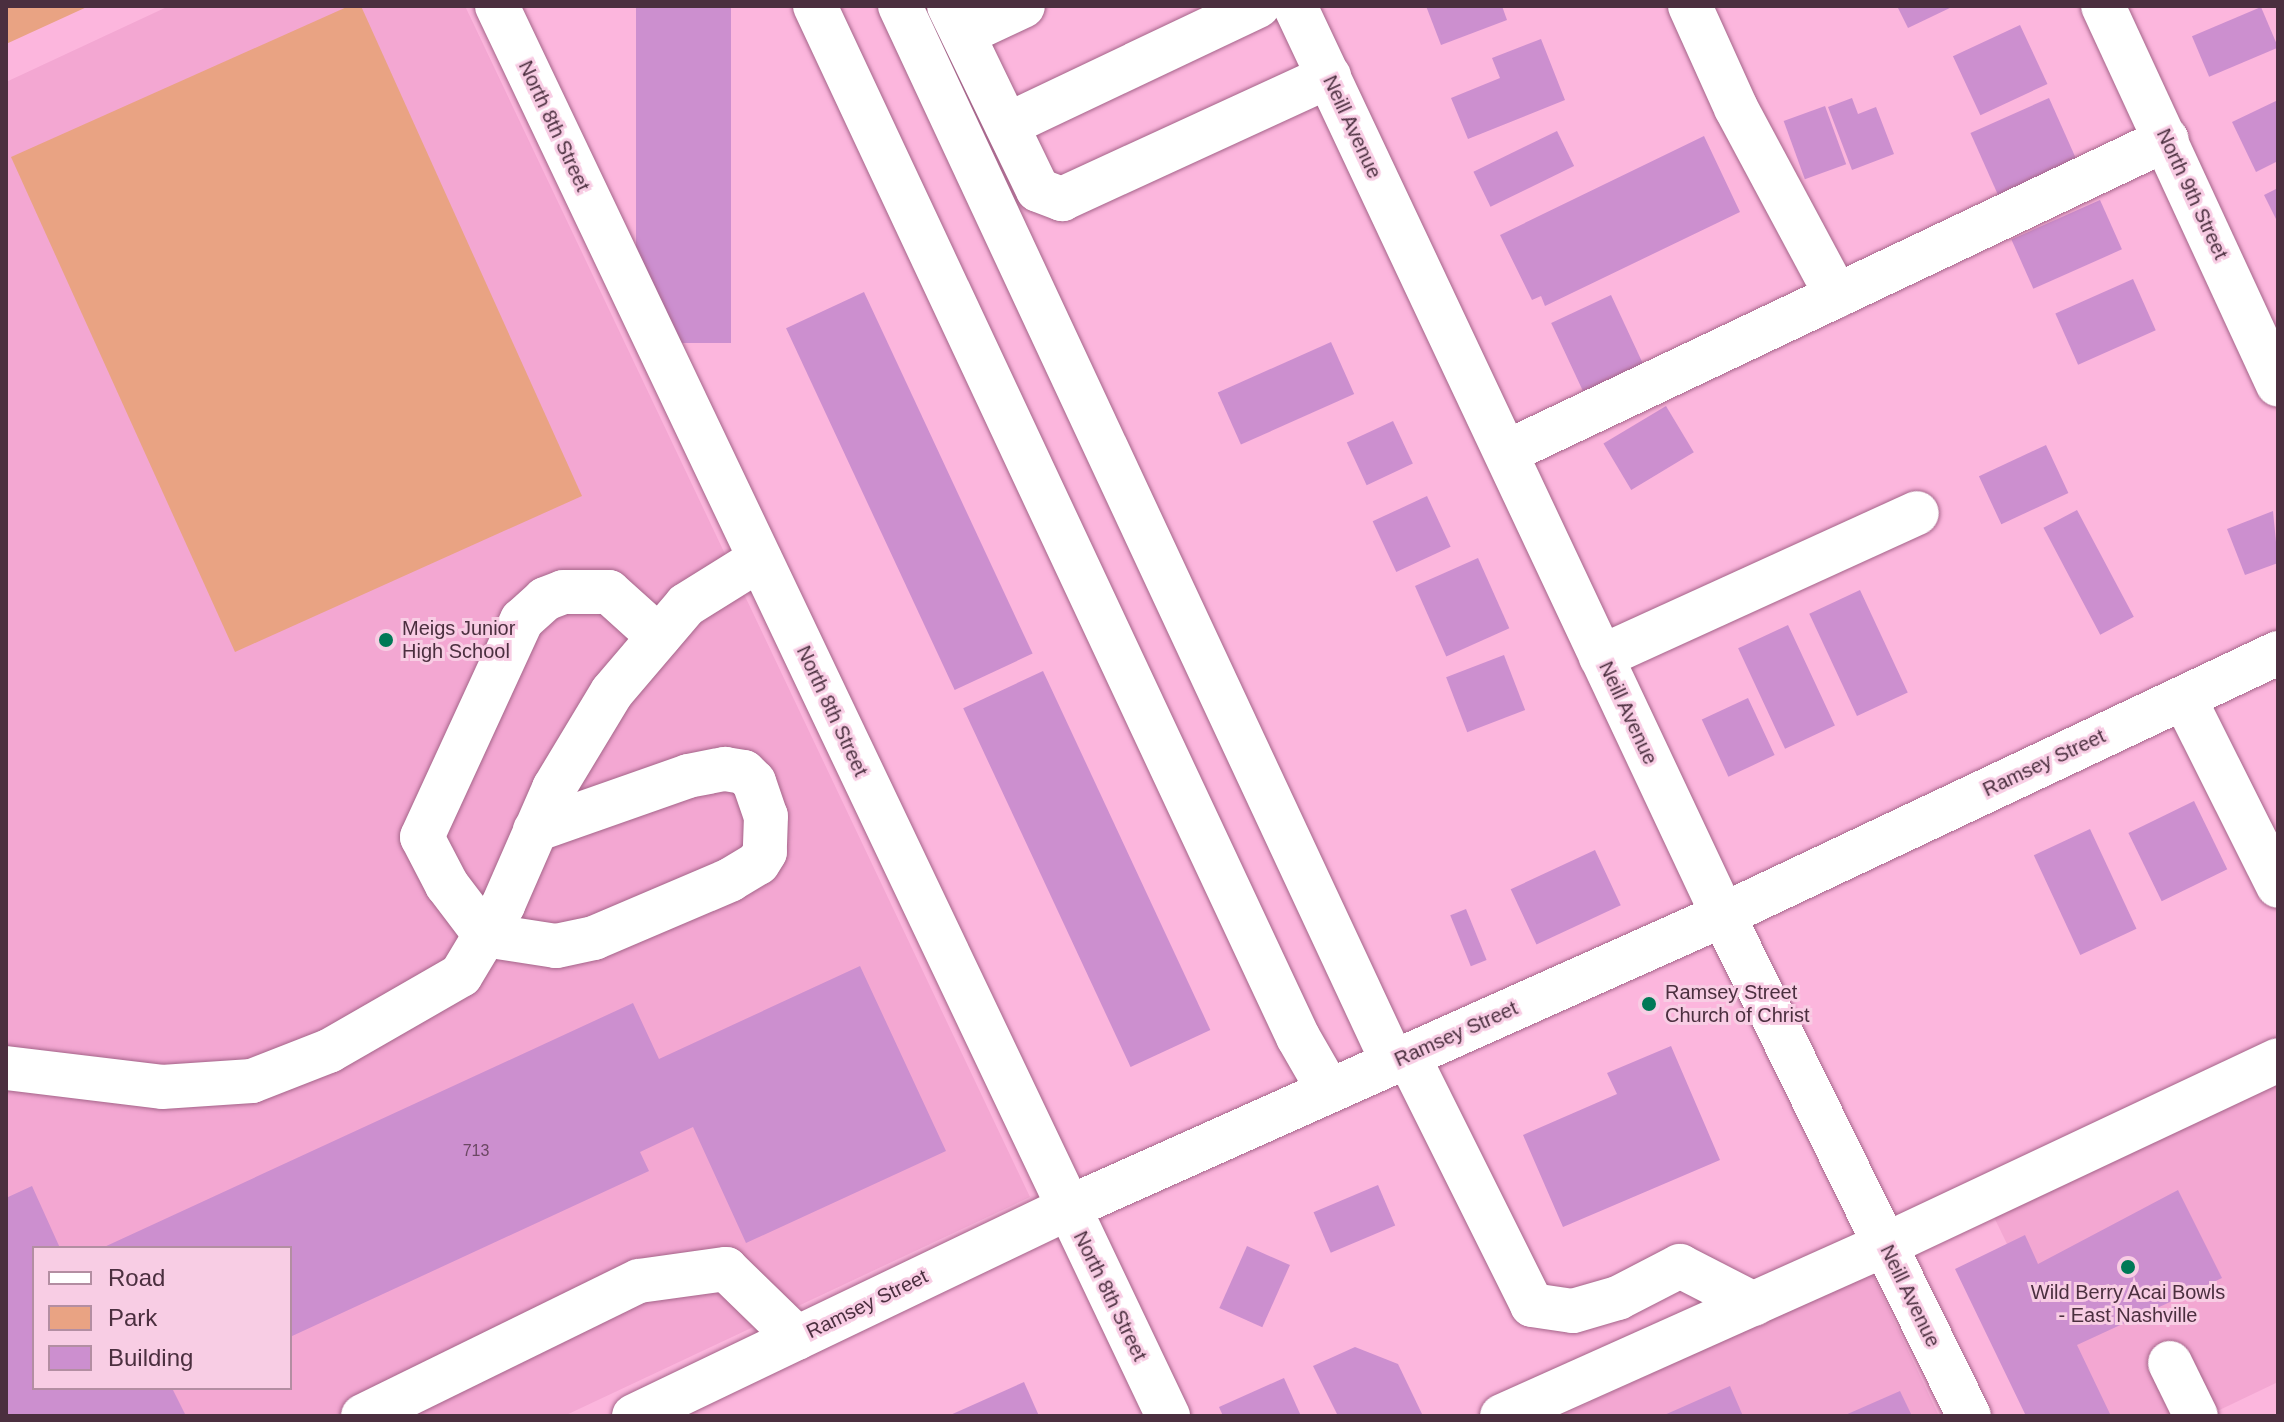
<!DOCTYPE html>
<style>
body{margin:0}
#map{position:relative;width:2284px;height:1422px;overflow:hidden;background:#fcb6dd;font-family:Arial,sans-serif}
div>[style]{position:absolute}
.built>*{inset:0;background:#f3a7d2}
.green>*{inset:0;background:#e9a383}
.building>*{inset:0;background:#cc8fcf;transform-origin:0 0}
.roads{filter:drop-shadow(0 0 2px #a46489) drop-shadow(0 0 2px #a46489)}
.minor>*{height:44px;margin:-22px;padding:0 22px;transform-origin:22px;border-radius:22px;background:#fff}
.dots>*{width:22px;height:22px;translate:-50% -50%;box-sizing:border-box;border:4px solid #f8cde4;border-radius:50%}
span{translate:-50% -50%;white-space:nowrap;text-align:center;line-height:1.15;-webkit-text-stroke:6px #f8cde4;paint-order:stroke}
.number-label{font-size:16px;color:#6b4763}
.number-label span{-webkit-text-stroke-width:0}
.street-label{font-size:20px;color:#4b2f3f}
.poi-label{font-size:20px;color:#4b2f3f}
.left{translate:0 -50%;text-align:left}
.frame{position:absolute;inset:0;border:8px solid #4b2f3f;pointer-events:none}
.legend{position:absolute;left:32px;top:1246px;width:260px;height:144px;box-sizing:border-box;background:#f8cde4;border:2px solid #b38ea2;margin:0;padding:10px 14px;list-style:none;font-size:24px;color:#4b2f3f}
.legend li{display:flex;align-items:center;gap:16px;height:40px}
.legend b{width:40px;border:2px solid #b38ea2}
</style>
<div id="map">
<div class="built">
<i style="clip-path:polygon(evenodd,169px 6px,465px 6px,1030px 1197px,564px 1416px,6px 1416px,6px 82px,169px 6px,34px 1248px,290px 1248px,290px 1388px,34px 1388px,34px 1248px)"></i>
<i style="clip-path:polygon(2278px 1081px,2278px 1382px,2207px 1416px,2090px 1416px,1993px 1215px)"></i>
<i style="clip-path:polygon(1871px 1272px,1939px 1416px,1561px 1416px)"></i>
</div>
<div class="green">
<i style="clip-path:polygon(6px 6px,89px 6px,6px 44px)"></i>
<i style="clip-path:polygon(349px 6px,361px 6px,582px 496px,235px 652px,11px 157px)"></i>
</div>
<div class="building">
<i style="left:636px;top:6px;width:95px;height:337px"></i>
<i style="clip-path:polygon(1426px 6px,1502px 6px,1507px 20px,1441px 45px)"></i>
<i style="clip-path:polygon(1897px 6px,1954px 6px,1908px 28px)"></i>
<i style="left:2261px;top:7px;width:44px;height:75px;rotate:67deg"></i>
<i style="left:2020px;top:25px;width:65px;height:74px;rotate:65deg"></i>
<i style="clip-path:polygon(1541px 39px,1565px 100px,1468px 139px,1451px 98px,1500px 78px,1492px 58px)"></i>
<i style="clip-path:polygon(1852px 98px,1858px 114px,1876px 107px,1894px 154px,1852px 170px,1828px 107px)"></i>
<i style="left:2049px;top:98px;width:72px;height:86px;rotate:66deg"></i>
<i style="clip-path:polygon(2278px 100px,2278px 161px,2256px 172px,2232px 122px)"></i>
<i style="left:1825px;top:106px;width:62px;height:44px;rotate:70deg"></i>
<i style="left:1557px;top:131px;width:39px;height:93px;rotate:64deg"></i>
<i style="clip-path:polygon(1704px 136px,1740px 212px,1545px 306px,1541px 296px,1532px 300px,1500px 235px)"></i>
<i style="clip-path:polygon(2278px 188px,2278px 223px,2264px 195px)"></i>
<i style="left:2100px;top:200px;width:54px;height:97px;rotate:66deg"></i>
<i style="left:2133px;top:279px;width:56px;height:85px;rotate:66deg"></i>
<i style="left:864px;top:292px;width:399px;height:86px;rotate:65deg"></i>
<i style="left:1611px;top:295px;width:76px;height:66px;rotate:65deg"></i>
<i style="left:1331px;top:342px;width:57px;height:124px;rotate:66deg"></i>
<i style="left:1666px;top:406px;width:54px;height:73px;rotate:59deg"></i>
<i style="left:1393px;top:421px;width:47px;height:51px;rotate:65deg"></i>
<i style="left:2046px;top:445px;width:53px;height:74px;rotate:65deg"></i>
<i style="left:1427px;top:496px;width:56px;height:60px;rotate:65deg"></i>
<i style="left:2077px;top:510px;width:121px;height:38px;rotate:62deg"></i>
<i style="clip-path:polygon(2273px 511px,2278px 563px,2245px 575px,2227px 529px)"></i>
<i style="left:1478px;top:558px;width:77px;height:69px;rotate:66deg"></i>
<i style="left:1860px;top:590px;width:113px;height:56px;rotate:65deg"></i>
<i style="left:1788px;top:625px;width:111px;height:55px;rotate:65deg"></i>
<i style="left:1504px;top:655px;width:59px;height:62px;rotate:69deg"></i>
<i style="left:1043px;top:671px;width:396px;height:88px;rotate:65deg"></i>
<i style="left:1748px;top:698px;width:63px;height:51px;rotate:65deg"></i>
<i style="left:2194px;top:801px;width:76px;height:73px;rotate:64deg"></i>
<i style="left:2090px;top:829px;width:110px;height:62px;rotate:65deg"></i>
<i style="left:1595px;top:850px;width:61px;height:93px;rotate:65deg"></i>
<i style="left:1466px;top:909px;width:55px;height:17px;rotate:68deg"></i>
<i style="clip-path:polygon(860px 966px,946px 1151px,746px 1243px,693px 1127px,640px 1152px,649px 1171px,290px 1337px,290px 1248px,102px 1248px,633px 1003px,659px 1059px)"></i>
<i style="clip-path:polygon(1671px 1046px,1720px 1160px,1563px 1227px,1523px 1135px,1617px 1094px,1607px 1073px)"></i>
<i style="left:1378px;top:1185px;width:44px;height:70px;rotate:67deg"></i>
<i style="clip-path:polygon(32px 1186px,60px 1248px,34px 1248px,34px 1388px,172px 1388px,186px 1416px,6px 1416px,6px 1198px)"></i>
<i style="clip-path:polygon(2178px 1190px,2222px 1278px,2077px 1345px,2111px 1416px,2026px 1416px,1955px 1269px,2025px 1235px,2038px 1264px)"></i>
<i style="left:1247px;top:1246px;width:47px;height:68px;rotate:24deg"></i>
<i style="clip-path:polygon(1355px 1347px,1398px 1364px,1423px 1416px,1338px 1416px,1313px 1366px)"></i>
<i style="clip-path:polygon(1284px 1378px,1301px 1416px,1223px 1416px,1219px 1407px)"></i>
<i style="clip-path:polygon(1024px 1382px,1039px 1416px,948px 1416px)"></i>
<i style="clip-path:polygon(1730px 1386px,1743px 1416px,1662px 1416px)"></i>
<i style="clip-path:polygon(1900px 1391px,1912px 1416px,1843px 1416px)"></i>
</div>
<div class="roads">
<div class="minor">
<i style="left:497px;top:6px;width:1562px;rotate:64.55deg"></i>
<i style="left:815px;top:6px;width:1139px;rotate:64.9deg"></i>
<i style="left:1298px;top:1037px;width:62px;rotate:60.1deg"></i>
<i style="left:900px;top:6px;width:1166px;rotate:64.99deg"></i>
<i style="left:949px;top:6px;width:204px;rotate:64.2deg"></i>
<i style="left:1038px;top:190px;width:26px;rotate:21deg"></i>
<i style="left:1062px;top:199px;width:294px;rotate:-24.7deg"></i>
<i style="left:1295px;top:6px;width:1005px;rotate:64.79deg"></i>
<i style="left:1723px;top:915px;width:558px;rotate:63.85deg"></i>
<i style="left:1690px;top:6px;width:112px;rotate:65.7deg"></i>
<i style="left:1736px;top:108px;width:213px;rotate:61.8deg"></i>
<i style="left:2103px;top:6px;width:417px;rotate:65.2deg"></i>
<i style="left:963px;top:34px;width:66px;rotate:-25deg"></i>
<i style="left:1007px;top:125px;width:278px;rotate:-25.4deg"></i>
<i style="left:1507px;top:452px;width:730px;rotate:-25.37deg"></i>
<i style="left:1601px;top:657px;width:347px;rotate:-24.5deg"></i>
<i style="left:2184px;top:698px;width:210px;rotate:63.4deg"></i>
<i style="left:535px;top:830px;width:162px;rotate:-19.4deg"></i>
<i style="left:688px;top:776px;width:38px;rotate:-11deg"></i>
<i style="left:725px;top:769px;width:19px;rotate:9deg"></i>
<i style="left:744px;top:772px;width:14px;rotate:45deg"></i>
<i style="left:754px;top:782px;width:36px;rotate:71deg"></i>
<i style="left:766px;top:816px;width:36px;rotate:92deg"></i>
<i style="left:765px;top:852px;width:13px;rotate:122deg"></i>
<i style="left:758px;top:863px;width:33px;rotate:149deg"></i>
<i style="left:730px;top:880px;width:148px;rotate:156.9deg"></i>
<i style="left:594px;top:938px;width:39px;rotate:168deg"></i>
<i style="left:556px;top:946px;width:72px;rotate:-171.2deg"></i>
<i style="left:485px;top:935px;width:63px;rotate:-127.2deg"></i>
<i style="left:447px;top:885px;width:54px;rotate:-117.5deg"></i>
<i style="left:422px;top:837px;width:239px;rotate:-65.3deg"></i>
<i style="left:522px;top:620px;width:31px;rotate:-42deg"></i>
<i style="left:545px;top:599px;width:19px;rotate:-21deg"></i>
<i style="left:563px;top:592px;width:46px"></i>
<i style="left:609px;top:592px;width:67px;rotate:42deg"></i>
<i style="left:1408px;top:1056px;width:278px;rotate:63.5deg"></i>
<i style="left:1532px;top:1305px;width:41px;rotate:8.3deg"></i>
<i style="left:1573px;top:1311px;width:47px;rotate:-16.1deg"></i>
<i style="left:1618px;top:1298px;width:70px;rotate:-27.3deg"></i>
<i style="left:1680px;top:1266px;width:83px;rotate:27.2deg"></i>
<i style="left:6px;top:1068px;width:157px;rotate:6.9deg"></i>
<i style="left:162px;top:1087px;width:90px;rotate:-3.8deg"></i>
<i style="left:252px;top:1081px;width:83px;rotate:-21.3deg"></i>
<i style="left:329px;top:1051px;width:152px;rotate:-29.9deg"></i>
<i style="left:461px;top:975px;width:82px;rotate:-59deg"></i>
<i style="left:503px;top:905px;width:128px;rotate:-66.4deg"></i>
<i style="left:554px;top:788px;width:112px;rotate:-58.9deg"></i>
<i style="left:612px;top:692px;width:114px;rotate:-49.6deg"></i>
<i style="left:686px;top:605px;width:87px;rotate:-31.9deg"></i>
<i style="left:2170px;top:1363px;width:59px;rotate:63.9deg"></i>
<i style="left:363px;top:1416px;width:307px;rotate:-26.1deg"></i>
<i style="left:639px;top:1281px;width:88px;rotate:-7.9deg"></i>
<i style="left:726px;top:1269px;width:99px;rotate:44.2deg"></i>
<i style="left:634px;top:1416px;width:481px;rotate:-25.6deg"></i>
<i style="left:1068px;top:1208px;width:718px;rotate:-24.1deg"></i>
<i style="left:1723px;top:915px;width:614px;rotate:-25.27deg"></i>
<i style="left:1502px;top:1416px;width:419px;rotate:-24.1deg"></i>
<i style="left:1885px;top:1245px;width:434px;rotate:-25.2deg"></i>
</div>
</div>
<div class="dots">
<i style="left:386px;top:640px;background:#007956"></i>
<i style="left:1649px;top:1004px;background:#007956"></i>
<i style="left:2128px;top:1267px;background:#007956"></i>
</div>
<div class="number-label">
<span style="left:476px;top:1151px">713</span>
</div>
<div class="street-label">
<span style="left:554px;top:126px;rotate:65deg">North 8th Street</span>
<span style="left:1352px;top:127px;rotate:65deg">Neill Avenue</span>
<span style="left:2192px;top:194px;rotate:65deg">North 9th Street</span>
<span style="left:832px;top:711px;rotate:65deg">North 8th Street</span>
<span style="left:1628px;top:713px;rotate:65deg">Neill Avenue</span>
<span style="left:2044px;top:763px;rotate:-25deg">Ramsey Street</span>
<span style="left:1456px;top:1034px;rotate:-24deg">Ramsey Street</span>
<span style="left:1110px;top:1296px;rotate:64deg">North 8th Street</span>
<span style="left:1910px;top:1296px;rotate:64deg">Neill Avenue</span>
<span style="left:867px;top:1304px;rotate:-26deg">Ramsey Street</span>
</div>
<div class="poi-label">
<span class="left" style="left:402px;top:640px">Meigs Junior<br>High School</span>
<span class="left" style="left:1665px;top:1004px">Ramsey Street<br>Church of Christ</span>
<span style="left:2128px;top:1304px">Wild Berry Acai Bowls<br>- East Nashville</span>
</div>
<div class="frame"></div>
<ul class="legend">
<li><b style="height:10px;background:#fff"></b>Road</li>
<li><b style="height:22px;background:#e9a383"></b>Park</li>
<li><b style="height:22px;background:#cc8fcf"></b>Building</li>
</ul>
</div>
